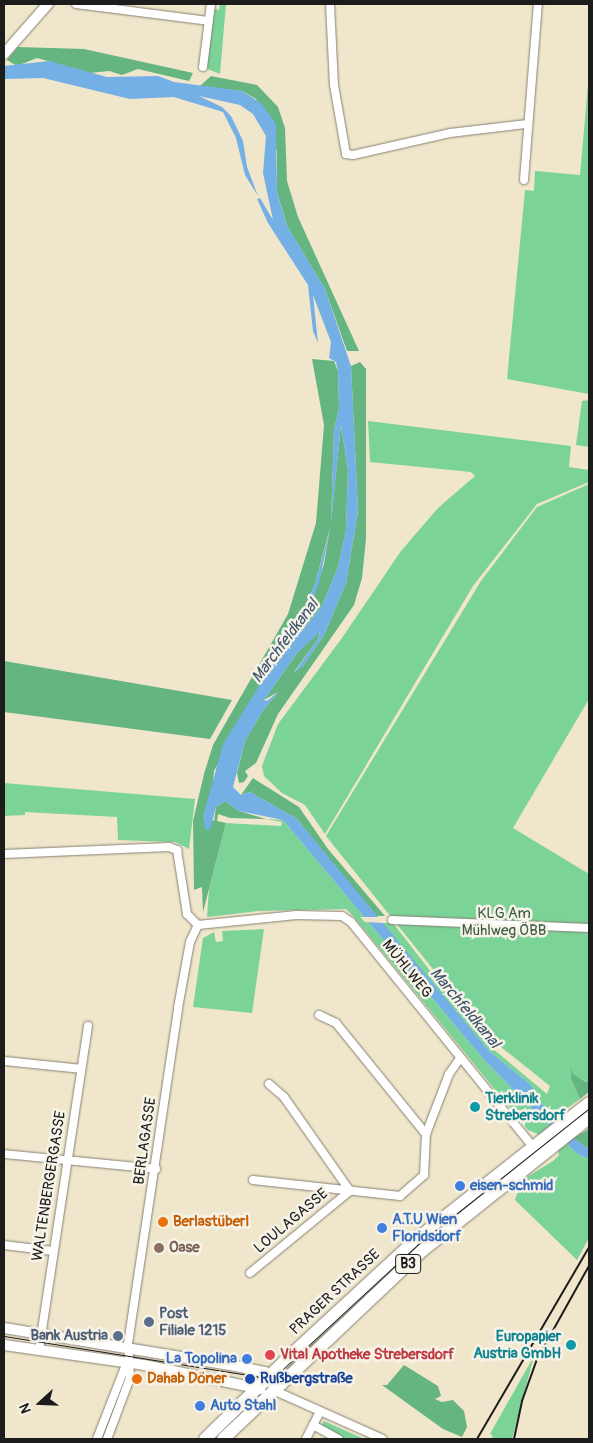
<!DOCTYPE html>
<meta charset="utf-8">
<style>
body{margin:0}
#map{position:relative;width:593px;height:1443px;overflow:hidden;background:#f0e6cb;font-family:Pangolin,sans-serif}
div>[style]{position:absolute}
.green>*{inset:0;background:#7bd398}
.forest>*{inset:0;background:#64b580}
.water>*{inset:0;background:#74afe6}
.pier>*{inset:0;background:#f0e6cb}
.roads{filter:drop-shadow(0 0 1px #868174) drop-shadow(0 0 1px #868174)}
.minor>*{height:8px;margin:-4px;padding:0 4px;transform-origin:4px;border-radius:4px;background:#fff}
.tertiary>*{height:10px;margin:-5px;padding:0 5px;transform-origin:5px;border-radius:5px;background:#fff}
.primary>*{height:12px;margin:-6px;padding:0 6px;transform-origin:6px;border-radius:6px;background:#fff}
.tram>*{height:1px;margin:-0.5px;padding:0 0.5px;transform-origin:0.5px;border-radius:0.5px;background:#1c1c1c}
.rail>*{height:2px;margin:-1px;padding:0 1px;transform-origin:1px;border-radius:1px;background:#1c1c1c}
.dots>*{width:14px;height:14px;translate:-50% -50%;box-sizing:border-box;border:2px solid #f7f3e8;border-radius:50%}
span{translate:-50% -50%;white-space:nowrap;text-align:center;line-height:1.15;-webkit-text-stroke:5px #f7f3e8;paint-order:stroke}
.shield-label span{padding:1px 4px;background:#f7f3e8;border:1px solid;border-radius:4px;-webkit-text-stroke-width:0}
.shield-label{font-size:14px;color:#1c1c1c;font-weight:700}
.park-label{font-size:15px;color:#3d5c47}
.street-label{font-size:15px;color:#1c1c1c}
.culture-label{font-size:15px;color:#0d838f;font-weight:700}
.left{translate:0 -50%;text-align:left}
.right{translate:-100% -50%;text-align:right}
.shop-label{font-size:15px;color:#366cbe;font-weight:700}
.food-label{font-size:15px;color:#c56008;font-weight:700}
.education-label{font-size:15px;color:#785e54;font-weight:700}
.service-label{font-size:15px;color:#4e5e75;font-weight:700}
.health-label{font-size:15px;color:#be3a42;font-weight:700}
.transit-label{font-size:15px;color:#164399;font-weight:700}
.water-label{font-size:16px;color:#3f576d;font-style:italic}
.frame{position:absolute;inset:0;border:5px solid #1c1c1c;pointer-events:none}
.north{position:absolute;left:15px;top:1378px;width:50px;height:50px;-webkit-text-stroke:4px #f7f3e8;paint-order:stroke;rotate:250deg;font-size:14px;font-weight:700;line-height:20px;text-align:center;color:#1c1c1c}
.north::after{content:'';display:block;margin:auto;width:18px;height:22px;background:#1c1c1c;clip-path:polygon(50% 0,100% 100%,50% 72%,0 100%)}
</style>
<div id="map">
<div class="green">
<i style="clip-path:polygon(220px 4px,226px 4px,220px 74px,205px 68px,214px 9px,219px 10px)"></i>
<i style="clip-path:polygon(589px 73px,589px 394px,507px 379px,525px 190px,534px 191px,535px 171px,580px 175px)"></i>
<i style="clip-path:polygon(589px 400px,589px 447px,576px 445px,582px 401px)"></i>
<i style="clip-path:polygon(368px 421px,571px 446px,569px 467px,589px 470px,589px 482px,537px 504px,473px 586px,325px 834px,305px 805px,282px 793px,264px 776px,262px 766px,278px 724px,342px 638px,401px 551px,438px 508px,475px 476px,471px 472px,370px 462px)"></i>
<i style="clip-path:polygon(589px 484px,589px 699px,513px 828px,589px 874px,589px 1080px,587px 1082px,572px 1074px,573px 1067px,571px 1079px,580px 1099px,555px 1117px,546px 1110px,531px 1085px,489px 1051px,381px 923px,393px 923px,486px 1043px,547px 1094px,550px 1086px,486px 1035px,326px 836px,481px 581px,537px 507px)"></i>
<i style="clip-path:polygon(4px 783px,195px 799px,189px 849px,175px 842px,118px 840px,117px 817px,25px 812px,25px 815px,4px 816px)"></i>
<i style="clip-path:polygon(266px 819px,283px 820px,485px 1061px,576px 1153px,589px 1159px,589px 1238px,577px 1260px,515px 1200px,522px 1180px,553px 1161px,559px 1155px,558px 1151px,538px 1134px,528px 1130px,354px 917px,346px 909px,258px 911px,207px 917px,209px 889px,226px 823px,281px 826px,282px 822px)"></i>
<i style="clip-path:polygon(264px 929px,252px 1013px,193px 1007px,203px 938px,214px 932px,216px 942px,223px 941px,222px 931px)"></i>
<i style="clip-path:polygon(534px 1356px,512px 1439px,491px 1439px,493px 1436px,490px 1434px)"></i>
<i style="clip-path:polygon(324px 1421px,364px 1439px,345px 1439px,321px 1426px)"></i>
</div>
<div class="forest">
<i style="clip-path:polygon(18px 47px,84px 49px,193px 73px,189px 81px,138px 69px,122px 75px,109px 71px,90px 73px,37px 58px,17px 66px,7px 60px)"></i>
<i style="clip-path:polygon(211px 76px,257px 85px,278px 107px,285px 128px,287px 181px,298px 217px,359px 351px,347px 351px,325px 289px,287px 226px,277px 192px,277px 151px,256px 99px,242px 91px,200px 86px)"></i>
<i style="clip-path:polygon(312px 359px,334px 361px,338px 371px,339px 408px,334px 430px,331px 522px,341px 425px,348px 470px,346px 530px,338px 567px,322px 606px,301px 632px,324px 564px,330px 528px,315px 584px,297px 625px,214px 771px,212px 793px,203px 817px,214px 821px,216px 807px,225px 801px,239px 811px,266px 819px,230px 818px,218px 814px,217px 821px,226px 823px,203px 912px,202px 887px,194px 890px,193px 821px,204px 774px,213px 745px,288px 614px,316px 523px,324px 425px)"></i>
<i style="clip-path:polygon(360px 362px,366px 369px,366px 539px,362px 578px,354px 605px,278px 714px,256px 763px,245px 771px,248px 776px,244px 782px,239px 783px,237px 773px,245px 741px,262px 712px,278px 692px,264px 700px,297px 653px,320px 631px,318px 639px,294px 672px,303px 666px,324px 635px,346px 583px,358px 511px,351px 366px)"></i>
<i style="clip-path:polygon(4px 661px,232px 700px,210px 739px,4px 712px)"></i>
<i style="clip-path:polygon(253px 778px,299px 807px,328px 849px,385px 916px,375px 916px,297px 819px,250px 792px,241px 795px)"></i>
<i style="clip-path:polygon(571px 1067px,573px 1074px,586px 1082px,589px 1080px,589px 1092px,580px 1099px,571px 1079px)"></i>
<i style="clip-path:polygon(589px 1129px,589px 1149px,573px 1138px)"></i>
<i style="clip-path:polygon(404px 1365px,438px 1386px,441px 1396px,435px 1399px,442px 1402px,453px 1400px,464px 1411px,467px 1427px,462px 1437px,443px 1429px,382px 1385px,387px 1385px)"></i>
</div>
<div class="water">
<i style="clip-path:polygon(49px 61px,107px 77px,158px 76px,174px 82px,242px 91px,262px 104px,276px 124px,277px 192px,282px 210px,287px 226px,325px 289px,351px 366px,358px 511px,346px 583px,324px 635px,303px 666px,294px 673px,318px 639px,320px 632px,297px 653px,264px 700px,267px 701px,278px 692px,262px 712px,245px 741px,233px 787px,241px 795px,250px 792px,297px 819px,489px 1051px,531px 1085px,546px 1110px,573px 1138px,589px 1149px,589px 1159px,576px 1153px,485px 1061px,283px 820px,239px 811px,225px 801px,216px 807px,210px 830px,205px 829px,203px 817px,223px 744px,297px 625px,315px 584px,331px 526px,319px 583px,301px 632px,322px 606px,338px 567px,346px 530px,348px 470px,341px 425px,331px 523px,334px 430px,339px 408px,338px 371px,336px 362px,329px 358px,331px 342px,313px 295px,318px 343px,313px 331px,308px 285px,268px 223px,257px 199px,260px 198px,273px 220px,263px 173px,266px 136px,253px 114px,240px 105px,199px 96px,222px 107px,231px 116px,243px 141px,247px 167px,258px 196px,245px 175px,236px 138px,223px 112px,174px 97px,130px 99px,43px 78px,4px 79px,4px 66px)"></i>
</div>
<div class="pier">
<i style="clip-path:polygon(360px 917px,379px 917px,384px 923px,365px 922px)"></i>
</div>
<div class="roads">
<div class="minor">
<i style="left:76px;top:4px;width:133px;rotate:7.3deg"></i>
<i style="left:330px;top:4px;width:81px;rotate:87.2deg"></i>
<i style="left:334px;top:85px;width:70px;rotate:80.1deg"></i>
<i style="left:346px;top:154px;width:7px;rotate:8deg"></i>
<i style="left:353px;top:155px;width:99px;rotate:-12.8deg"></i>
<i style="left:450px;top:133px;width:78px;rotate:-6.7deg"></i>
<i style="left:203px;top:67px;width:64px;rotate:-82.8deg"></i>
<i style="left:524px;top:180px;width:177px;rotate:-85.5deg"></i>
<i style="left:4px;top:854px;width:165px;rotate:-2.4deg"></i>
<i style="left:169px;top:847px;width:9px;rotate:21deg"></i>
<i style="left:177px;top:850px;width:65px;rotate:81.1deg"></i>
<i style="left:187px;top:914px;width:16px;rotate:45deg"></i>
<i style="left:392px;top:920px;width:197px;rotate:2.3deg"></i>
<i style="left:198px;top:925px;width:99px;rotate:-5.8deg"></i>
<i style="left:296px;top:915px;width:46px;rotate:1.2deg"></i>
<i style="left:342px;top:916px;width:11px;rotate:34deg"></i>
<i style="left:351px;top:922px;width:292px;rotate:51deg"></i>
<i style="left:319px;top:1015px;width:19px;rotate:25deg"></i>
<i style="left:336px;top:1023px;width:143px;rotate:51deg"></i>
<i style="left:4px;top:1061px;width:77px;rotate:5.9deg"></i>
<i style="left:4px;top:1154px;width:153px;rotate:5.6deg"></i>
<i style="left:253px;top:1180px;width:148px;rotate:6.2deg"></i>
<i style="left:400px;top:1196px;width:32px;rotate:-41deg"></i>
<i style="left:424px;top:1175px;width:41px;rotate:-87.2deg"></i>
<i style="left:426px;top:1134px;width:64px;rotate:-69deg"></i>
<i style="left:449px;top:1074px;width:19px;rotate:-55deg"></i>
<i style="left:4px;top:1245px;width:49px;rotate:7deg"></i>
<i style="left:250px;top:1273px;width:129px;rotate:-39.4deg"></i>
<i style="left:350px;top:1191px;width:115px;rotate:-125.1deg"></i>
<i style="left:284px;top:1097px;width:20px;rotate:-139deg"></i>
<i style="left:39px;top:1350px;width:328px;rotate:-81.4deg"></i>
<i style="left:273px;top:1390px;width:120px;rotate:24deg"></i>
<i style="left:313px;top:1425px;width:29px;rotate:29deg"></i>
<i style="left:97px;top:1439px;width:83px;rotate:-68.7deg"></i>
<i style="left:107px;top:1439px;width:65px;rotate:-69.3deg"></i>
<i style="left:130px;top:1378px;width:34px;rotate:-93deg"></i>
<i style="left:128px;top:1344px;width:340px;rotate:-81.5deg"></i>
<i style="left:178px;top:1008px;width:67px;rotate:-79.7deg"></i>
<i style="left:190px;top:942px;width:19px;rotate:-65deg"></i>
<i style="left:306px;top:1439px;width:30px;rotate:-63deg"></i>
</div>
<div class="tertiary">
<i style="left:4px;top:54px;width:67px;rotate:-48.7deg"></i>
<i style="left:4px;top:1328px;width:235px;rotate:9.3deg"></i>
<i style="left:236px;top:1366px;width:30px;rotate:12deg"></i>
<i style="left:265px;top:1372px;width:12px;rotate:59deg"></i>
<i style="left:4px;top:1345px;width:141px;rotate:8.1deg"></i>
<i style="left:144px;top:1365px;width:119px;rotate:11.6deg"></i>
</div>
<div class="primary">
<i style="left:205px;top:1439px;width:124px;rotate:-44.3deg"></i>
<i style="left:294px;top:1352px;width:162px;rotate:-42.7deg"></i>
<i style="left:413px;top:1242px;width:224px;rotate:-38.3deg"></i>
<i style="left:223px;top:1439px;width:275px;rotate:-43.4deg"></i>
<i style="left:423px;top:1250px;width:212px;rotate:-38.5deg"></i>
</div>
</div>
<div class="tram">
<i style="left:4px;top:1336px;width:271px;rotate:9.1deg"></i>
<i style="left:272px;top:1379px;width:197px;rotate:-42.7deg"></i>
<i style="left:417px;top:1245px;width:220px;rotate:-38.5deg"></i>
</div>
<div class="rail">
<i style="left:477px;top:1439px;width:222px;rotate:-59.7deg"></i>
<i style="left:514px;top:1439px;width:39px;rotate:-78deg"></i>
<i style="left:522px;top:1401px;width:45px;rotate:-70.3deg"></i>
<i style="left:537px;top:1359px;width:107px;rotate:-60.8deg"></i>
</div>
<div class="dots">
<i style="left:475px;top:1107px;background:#0f9aa8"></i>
<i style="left:460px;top:1186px;background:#3f7fe0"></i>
<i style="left:163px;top:1222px;background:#e8710a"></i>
<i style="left:382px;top:1228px;background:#3f7fe0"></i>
<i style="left:159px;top:1248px;background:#8d6e63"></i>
<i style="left:149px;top:1322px;background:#5c6f8a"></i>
<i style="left:118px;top:1336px;background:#5c6f8a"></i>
<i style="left:571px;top:1345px;background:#0f9aa8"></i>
<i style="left:270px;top:1355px;background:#e0444e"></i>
<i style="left:247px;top:1359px;background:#3f7fe0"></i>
<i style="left:137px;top:1379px;background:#e8710a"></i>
<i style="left:250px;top:1379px;background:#1a4fb4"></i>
<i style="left:200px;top:1406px;background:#3f7fe0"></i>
</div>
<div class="shield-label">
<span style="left:408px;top:1264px">B3</span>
</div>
<div class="park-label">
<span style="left:504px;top:922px">KLG Am<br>Mühlweg ÖBB</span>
</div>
<div class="street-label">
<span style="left:407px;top:969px;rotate:51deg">MÜHLWEG</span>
<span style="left:145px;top:1141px;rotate:-82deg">BERLAGASSE</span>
<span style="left:49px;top:1186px;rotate:-81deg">WALTENBERGERGASSE</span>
<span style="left:291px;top:1221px;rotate:-40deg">LOULAGASSE</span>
<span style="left:335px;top:1292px;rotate:-43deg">PRAGER STRASSE</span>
</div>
<div class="culture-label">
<span class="left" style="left:485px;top:1107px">Tierklinik<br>Strebersdorf</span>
<span class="right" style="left:561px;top:1345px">Europapier<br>Austria GmbH</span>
</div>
<div class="shop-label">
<span class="left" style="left:470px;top:1186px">eisen-schmid</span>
<span class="left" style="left:392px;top:1228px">A.T.U Wien<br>Floridsdorf</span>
<span class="right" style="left:237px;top:1359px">La Topolina</span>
<span class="left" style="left:210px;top:1406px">Auto Stahl</span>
</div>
<div class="food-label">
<span class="left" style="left:173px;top:1222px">Berlastüberl</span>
<span class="left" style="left:147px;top:1379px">Dahab Döner</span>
</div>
<div class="education-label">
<span class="left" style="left:169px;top:1248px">Oase</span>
</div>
<div class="service-label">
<span class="left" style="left:159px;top:1322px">Post<br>Filiale 1215</span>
<span class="right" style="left:108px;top:1336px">Bank Austria</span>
</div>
<div class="health-label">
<span class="left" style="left:280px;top:1355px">Vital Apotheke Strebersdorf</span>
</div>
<div class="transit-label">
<span class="left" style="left:260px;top:1379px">Rußbergstraße</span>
</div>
<div class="water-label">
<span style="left:285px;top:641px;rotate:-53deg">Marchfeldkanal</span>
<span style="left:465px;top:1008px;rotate:50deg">Marchfeldkanal</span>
</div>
<div class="frame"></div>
<div class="north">N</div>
</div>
